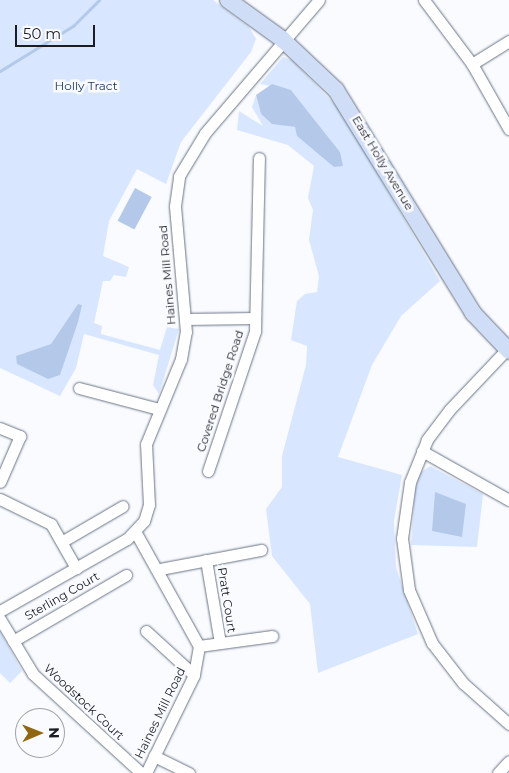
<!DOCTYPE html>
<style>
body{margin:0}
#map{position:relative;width:509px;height:773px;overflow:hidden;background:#f9fbff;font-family:Montserrat,sans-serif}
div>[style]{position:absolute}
.green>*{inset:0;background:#d8e7ff}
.water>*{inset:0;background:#b4c9ea;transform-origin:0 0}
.stream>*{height:3px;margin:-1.5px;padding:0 1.5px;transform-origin:1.5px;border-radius:1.5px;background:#b4c9ea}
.roads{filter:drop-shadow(0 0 1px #6a7483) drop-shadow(0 0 1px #6a7483)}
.street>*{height:11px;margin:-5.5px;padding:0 5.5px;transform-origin:5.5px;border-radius:5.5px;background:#fff}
.secondary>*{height:16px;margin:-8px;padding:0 8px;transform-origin:8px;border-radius:8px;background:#cfdef6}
span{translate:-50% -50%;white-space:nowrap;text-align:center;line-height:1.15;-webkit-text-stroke:5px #f9fbff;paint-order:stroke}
.park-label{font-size:12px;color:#18345d}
.street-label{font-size:12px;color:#1a1e24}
.north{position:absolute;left:15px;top:708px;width:50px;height:50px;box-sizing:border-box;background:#f9fbff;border:1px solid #a0a3a7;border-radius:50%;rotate:89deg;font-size:14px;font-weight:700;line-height:20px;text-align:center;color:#1a1e24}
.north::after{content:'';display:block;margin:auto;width:18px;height:22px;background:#91670f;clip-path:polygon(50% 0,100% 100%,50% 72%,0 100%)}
.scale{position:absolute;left:15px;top:25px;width:80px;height:22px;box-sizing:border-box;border:2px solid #1a1e24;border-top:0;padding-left:6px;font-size:15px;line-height:18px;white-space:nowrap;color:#1a1e24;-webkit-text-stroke:4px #f9fbff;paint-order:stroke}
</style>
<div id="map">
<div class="green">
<i style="clip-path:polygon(0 0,213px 0,249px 27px,256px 39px,251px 52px,181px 142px,166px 184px,137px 169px,109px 221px,103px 256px,129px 267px,126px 277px,114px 275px,110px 281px,103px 281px,94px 323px,102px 326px,101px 334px,160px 350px,167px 327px,179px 329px,159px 394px,153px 385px,159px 355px,84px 334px,76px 368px,60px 396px,0 368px)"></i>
<i style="clip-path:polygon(283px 57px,293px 61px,341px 111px,440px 281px,401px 316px,372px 365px,338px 457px,402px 475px,394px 521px,396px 567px,418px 634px,318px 673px,310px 604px,272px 556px,266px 509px,282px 487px,282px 456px,306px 365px,307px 346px,291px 340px,297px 301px,305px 294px,317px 292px,319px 276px,309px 240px,313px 210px,308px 198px,314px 166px,288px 145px,237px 130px,239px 111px,263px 126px,252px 107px,256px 95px,261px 114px,272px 123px,295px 127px,334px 167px,340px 152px,291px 90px,260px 84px)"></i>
<i style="clip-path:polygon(430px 466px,483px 494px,477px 547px,411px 545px,415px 490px,420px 473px)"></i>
<i style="clip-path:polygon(0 631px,22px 671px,10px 683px,0 673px)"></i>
</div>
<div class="water">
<i style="clip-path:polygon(272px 84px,291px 90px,340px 152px,343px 166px,334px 167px,322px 157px,297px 136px,295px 127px,272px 124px,261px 114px,256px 95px)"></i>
<i style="left:135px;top:188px;width:19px;height:37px;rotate:28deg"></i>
<i style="clip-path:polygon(78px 304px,82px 305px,78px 322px,60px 375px,48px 379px,17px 364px,16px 356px,51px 344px)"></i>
<i style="clip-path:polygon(435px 492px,466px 504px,462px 537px,432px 531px)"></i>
</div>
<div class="stream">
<i style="left:0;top:71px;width:86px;rotate:-31.7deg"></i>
<i style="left:73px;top:26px;width:37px;rotate:-45deg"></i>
</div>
<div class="roads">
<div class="street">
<i style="left:424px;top:0;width:80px;rotate:53.1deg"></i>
<i style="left:472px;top:64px;width:75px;rotate:60.4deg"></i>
<i style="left:472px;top:64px;width:44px;rotate:-31.9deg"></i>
<i style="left:186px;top:319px;width:69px;rotate:-0.8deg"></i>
<i style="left:507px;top:349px;width:83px;rotate:133.5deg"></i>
<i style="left:450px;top:409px;width:39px;rotate:127deg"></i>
<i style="left:427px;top:440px;width:45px;rotate:112deg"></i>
<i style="left:410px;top:482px;width:57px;rotate:98.1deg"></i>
<i style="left:402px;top:538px;width:52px;rotate:82.3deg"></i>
<i style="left:409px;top:590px;width:58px;rotate:66.5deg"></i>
<i style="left:432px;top:643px;width:51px;rotate:52.2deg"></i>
<i style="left:463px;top:683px;width:62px;rotate:41.7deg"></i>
<i style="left:79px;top:388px;width:83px;rotate:14.7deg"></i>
<i style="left:0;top:428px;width:22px;rotate:22deg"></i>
<i style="left:20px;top:436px;width:50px;rotate:113.5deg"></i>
<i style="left:422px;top:451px;width:100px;rotate:29.4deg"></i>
<i style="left:208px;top:471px;width:148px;rotate:-71.4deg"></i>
<i style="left:255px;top:331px;width:173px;rotate:-88.7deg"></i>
<i style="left:0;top:499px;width:57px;rotate:26.1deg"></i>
<i style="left:51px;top:524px;width:51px;rotate:60.4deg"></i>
<i style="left:136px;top:533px;width:129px;rotate:60.9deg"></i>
<i style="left:199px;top:646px;width:29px;rotate:100deg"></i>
<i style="left:194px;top:675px;width:109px;rotate:116.1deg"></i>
<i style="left:63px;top:541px;width:69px;rotate:-30.3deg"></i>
<i style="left:206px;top:560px;width:84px;rotate:80.4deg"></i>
<i style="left:160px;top:569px;width:103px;rotate:-10.7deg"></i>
<i style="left:0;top:611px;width:146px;rotate:-29.6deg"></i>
<i style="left:127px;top:539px;width:25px;rotate:-47deg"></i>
<i style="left:144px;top:521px;width:17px;rotate:-73deg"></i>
<i style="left:149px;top:505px;width:61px;rotate:-92.8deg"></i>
<i style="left:146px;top:444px;width:92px;rotate:-67.6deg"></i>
<i style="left:181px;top:359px;width:27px;rotate:-80deg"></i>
<i style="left:186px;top:332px;width:126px;rotate:-95deg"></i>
<i style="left:175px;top:206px;width:30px;rotate:-82deg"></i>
<i style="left:179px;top:176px;width:50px;rotate:-58.8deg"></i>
<i style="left:205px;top:133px;width:175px;rotate:-49.4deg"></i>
<i style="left:0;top:619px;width:64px;rotate:59deg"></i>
<i style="left:33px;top:674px;width:147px;rotate:42.5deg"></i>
<i style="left:146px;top:631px;width:65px;rotate:42.5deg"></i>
<i style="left:13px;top:641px;width:131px;rotate:-30.3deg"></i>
<i style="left:199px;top:646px;width:74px;rotate:-7.8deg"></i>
<i style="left:154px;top:756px;width:39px;rotate:26deg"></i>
<i style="left:498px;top:773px;width:16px;rotate:-47deg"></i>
</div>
<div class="secondary">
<i style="left:228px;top:0;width:67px;rotate:35.8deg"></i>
<i style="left:282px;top:39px;width:74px;rotate:43.4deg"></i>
<i style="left:336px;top:90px;width:262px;rotate:58.4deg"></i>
<i style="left:473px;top:313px;width:52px;rotate:46.5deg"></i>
</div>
</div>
<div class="park-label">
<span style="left:86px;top:86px">Holly Tract</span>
</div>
<div class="street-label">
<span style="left:383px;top:163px;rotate:59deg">East Holly Avenue</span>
<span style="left:167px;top:275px;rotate:-95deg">Haines Mill Road</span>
<span style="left:220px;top:391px;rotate:-72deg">Covered Bridge Road</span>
<span style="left:62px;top:596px;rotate:-30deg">Sterling Court</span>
<span style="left:227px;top:600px;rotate:81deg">Pratt Court</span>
<span style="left:84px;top:702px;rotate:43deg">Woodstock Court</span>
<span style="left:160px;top:713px;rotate:-64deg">Haines Mill Road</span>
</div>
<div class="north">N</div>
<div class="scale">50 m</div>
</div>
